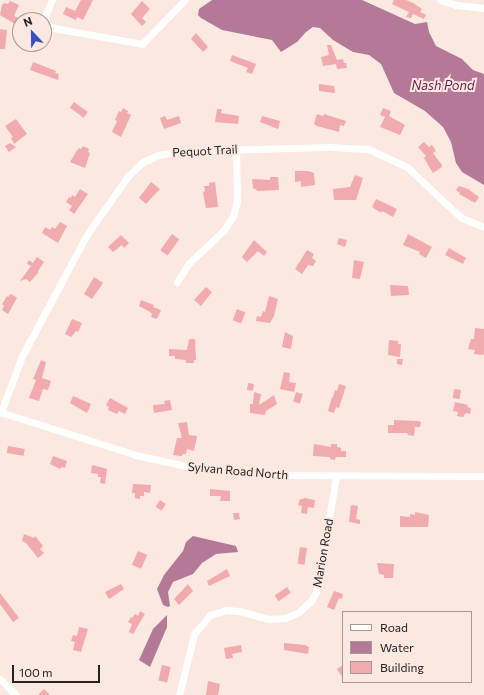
<!DOCTYPE html>
<style>
body{margin:0}
#map{position:relative;width:484px;height:695px;overflow:hidden;background:#fae8e1;font-family:Commissioner,sans-serif}
div>[style]{position:absolute}
.water>*{inset:0;background:#b47996}
.building>*{inset:0;background:#f1aaae;transform-origin:0 0}
.street>*{height:7px;margin:-3.5px;padding:0 3.5px;transform-origin:3.5px;border-radius:3.5px;background:#fff}
span{translate:-50% -50%;white-space:nowrap;text-align:center;line-height:1.15;-webkit-text-stroke:4px #fae8e1;paint-order:stroke}
.street-label{font-size:12px;color:#27211f}
.water-label{font-size:13px;color:#671f48;font-style:italic}
.legend{position:absolute;left:342px;top:611px;width:130px;height:72px;box-sizing:border-box;background:#fae8e1;border:1px solid #a69893;margin:0;padding:5px 7px;list-style:none;font-size:12px;color:#27211f}
.legend li{display:flex;align-items:center;gap:8px;height:20px}
.legend b{width:20px;border:1px solid #a69893}
.north{position:absolute;left:12px;top:12px;width:40px;height:40px;box-sizing:border-box;background:#fae8e1;border:1px solid #a69893;border-radius:50%;rotate:338deg;font-size:11px;font-weight:700;line-height:16px;text-align:center;color:#27211f}
.north::after{content:'';display:block;margin:auto;width:14px;height:18px;background:#3551c3;clip-path:polygon(50% 0,100% 100%,50% 72%,0 100%)}
.scale{position:absolute;left:12px;top:665px;width:88px;height:18px;box-sizing:border-box;border:2px solid #27211f;border-top:0;padding-left:5px;font-size:12px;line-height:14px;white-space:nowrap;color:#27211f;-webkit-text-stroke:3px #fae8e1;paint-order:stroke}
</style>
<div id="map">
<div class="water">
<i style="clip-path:polygon(212px 0,362px 0,415px 24px,427px 22px,429px 32px,436px 46px,462px 59px,473px 70px,484px 74px,484px 185px,462px 172px,456px 163px,451px 142px,443px 127px,425px 111px,394px 93px,381px 64px,369px 55px,353px 52px,333px 40px,320px 28px,313px 27px,306px 32px,297px 42px,281px 52px,272px 40px,222px 30px,201px 18px,198px 15px,199px 9px)"></i>
<i style="clip-path:polygon(193px 536px,236px 546px,238px 552px,216px 554px,202px 563px,193px 574px,173px 582px,168px 592px,170px 606px,168px 607px,163px 605px,157px 589px,164px 575px,183px 551px,186px 542px)"></i>
<i style="clip-path:polygon(167px 615px,167px 627px,150px 667px,139px 660px,153px 629px)"></i>
</div>
<div class="building">
<i style="clip-path:polygon(81px 0,93px 0,83px 20px,77px 17px,76px 20px,63px 14px,66px 7px,75px 11px)"></i>
<i style="clip-path:polygon(394px 0,406px 0,413px 3px,422px 9px,420px 12px,426px 15px,424px 19px,413px 14px,411px 18px,406px 17px,409px 12px,392px 4px)"></i>
<i style="clip-path:polygon(10px 1px,19px 5px,14px 16px,20px 19px,20px 27px,0 15px,2px 5px,4px 3px,8px 4px)"></i>
<i style="clip-path:polygon(142px 1px,150px 9px,142px 18px,146px 22px,142px 26px,131px 14px)"></i>
<i style="clip-path:polygon(0 29px,7px 30px,5px 49px,0 49px)"></i>
<i style="clip-path:polygon(196px 33px,208px 47px,203px 52px,191px 39px)"></i>
<i style="clip-path:polygon(327px 45px,331px 45px,337px 60px,343px 59px,344px 63px,346px 63px,347px 68px,337px 69px,336px 64px,323px 66px,321px 57px,329px 55px)"></i>
<i style="clip-path:polygon(232px 55px,256px 64px,252px 74px,246px 72px,248px 68px,230px 61px)"></i>
<i style="clip-path:polygon(33px 62px,56px 71px,55px 73px,59px 74px,58px 80px,30px 70px)"></i>
<i style="clip-path:polygon(319px 84px,334px 86px,335px 93px,319px 91px)"></i>
<i style="left:74px;top:102px;width:17px;height:7px;rotate:36deg"></i>
<i style="clip-path:polygon(123px 108px,128px 111px,127px 113px,131px 115px,121px 137px,112px 132px,117px 121px,115px 120px,119px 111px,121px 112px)"></i>
<i style="clip-path:polygon(383px 108px,391px 111px,389px 116px,405px 125px,400px 135px,380px 127px,385px 117px,380px 115px)"></i>
<i style="clip-path:polygon(217px 109px,222px 109px,221px 113px,239px 116px,238px 124px,215px 122px)"></i>
<i style="clip-path:polygon(317px 114px,323px 116px,324px 114px,346px 121px,344px 126px,340px 125px,339px 132px,317px 126px,314px 124px)"></i>
<i style="clip-path:polygon(165px 116px,167px 120px,179px 116px,181px 123px,164px 129px,160px 118px)"></i>
<i style="clip-path:polygon(262px 116px,280px 121px,278px 129px,260px 122px)"></i>
<i style="clip-path:polygon(16px 119px,27px 134px,14px 144px,11px 138px,13px 137px,5px 126px)"></i>
<i style="clip-path:polygon(424px 142px,429px 147px,432px 145px,436px 151px,433px 153px,442px 165px,442px 167px,433px 173px,424px 158px,426px 156px,418px 147px)"></i>
<i style="clip-path:polygon(10px 143px,16px 147px,9px 152px,5px 146px)"></i>
<i style="clip-path:polygon(83px 146px,89px 149px,88px 152px,90px 153px,85px 168px,70px 162px,76px 152px,79px 148px,81px 149px)"></i>
<i style="clip-path:polygon(295px 171px,308px 171px,314px 173px,315px 185px,301px 187px,301px 181px,295px 182px)"></i>
<i style="clip-path:polygon(355px 175px,363px 178px,356px 200px,334px 200px,333px 189px,350px 187px)"></i>
<i style="clip-path:polygon(270px 177px,278px 177px,279px 190px,258px 191px,253px 188px,252px 179px,270px 180px)"></i>
<i style="clip-path:polygon(151px 182px,160px 189px,146px 204px,139px 198px)"></i>
<i style="clip-path:polygon(215px 182px,218px 207px,206px 208px,203px 192px,205px 191px,204px 186px,209px 186px,209px 183px)"></i>
<i style="clip-path:polygon(459px 186px,468px 189px,479px 197px,475px 203px,459px 194px,460px 193px,456px 190px)"></i>
<i style="clip-path:polygon(80px 189px,88px 194px,74px 214px,69px 210px,72px 206px,66px 202px,69px 197px,71px 198px,72px 195px,75px 197px)"></i>
<i style="clip-path:polygon(376px 199px,397px 209px,393px 217px,382px 211px,381px 213px,372px 207px)"></i>
<i style="clip-path:polygon(60px 222px,67px 226px,58px 243px,42px 233px,45px 227px,50px 230px,52px 227px,55px 229px)"></i>
<i style="left:172px;top:234px;width:9px;height:20px;rotate:36deg"></i>
<i style="clip-path:polygon(408px 234px,432px 247px,426px 258px,419px 254px,420px 252px,403px 245px)"></i>
<i style="clip-path:polygon(121px 235px,129px 243px,124px 248px,122px 245px,113px 252px,108px 247px)"></i>
<i style="clip-path:polygon(339px 238px,347px 240px,345px 247px,337px 244px)"></i>
<i style="clip-path:polygon(254px 240px,267px 252px,264px 256px,258px 251px,247px 262px,242px 257px)"></i>
<i style="clip-path:polygon(449px 248px,466px 258px,463px 264px,445px 255px)"></i>
<i style="clip-path:polygon(307px 250px,314px 254px,312px 258px,316px 261px,313px 266px,308px 265px,302px 274px,295px 269px)"></i>
<i style="clip-path:polygon(37px 257px,44px 262px,38px 271px,38px 273px,30px 282px,26px 279px,20px 281px,31px 266px,27px 264px,29px 260px,33px 263px)"></i>
<i style="clip-path:polygon(354px 260px,364px 262px,360px 279px,352px 278px)"></i>
<i style="clip-path:polygon(94px 277px,103px 283px,92px 299px,84px 294px)"></i>
<i style="clip-path:polygon(390px 285px,408px 286px,409px 295px,391px 296px)"></i>
<i style="clip-path:polygon(206px 287px,212px 292px,201px 306px,194px 300px)"></i>
<i style="clip-path:polygon(11px 294px,17px 298px,8px 314px,2px 310px,4px 306px,2px 304px,7px 296px,8px 297px)"></i>
<i style="clip-path:polygon(269px 296px,278px 299px,274px 316px,270px 323px,256px 321px,257px 316px,261px 317px,263px 311px,265px 312px)"></i>
<i style="clip-path:polygon(141px 300px,154px 305px,153px 307px,161px 310px,157px 319px,151px 317px,152px 314px,150px 312px,139px 306px)"></i>
<i style="left:237px;top:309px;width:9px;height:12px;rotate:21deg"></i>
<i style="clip-path:polygon(72px 319px,82px 323px,78px 332px,76px 331px,71px 337px,65px 334px)"></i>
<i style="clip-path:polygon(475px 328px,484px 329px,484px 354px,482px 355px,474px 354px,475px 350px,468px 349px,471px 339px,474px 339px)"></i>
<i style="clip-path:polygon(285px 332px,293px 336px,291px 349px,282px 347px)"></i>
<i style="clip-path:polygon(189px 339px,195px 339px,196px 360px,194px 360px,194px 363px,186px 363px,186px 360px,175px 359px,175px 356px,169px 356px,169px 349px,187px 350px)"></i>
<i style="clip-path:polygon(389px 340px,398px 341px,398px 344px,401px 344px,400px 357px,388px 355px)"></i>
<i style="clip-path:polygon(397px 359px,403px 359px,402px 365px,397px 364px)"></i>
<i style="clip-path:polygon(41px 360px,46px 362px,42px 378px,51px 381px,48px 390px,43px 389px,39px 401px,29px 398px,36px 380px,33px 379px)"></i>
<i style="clip-path:polygon(284px 372px,290px 373px,289px 382px,296px 383px,294px 392px,280px 389px)"></i>
<i style="left:248px;top:383px;width:6px;height:7px;rotate:9deg"></i>
<i style="clip-path:polygon(339px 384px,346px 386px,339px 408px,336px 407px,334px 413px,328px 411px,332px 397px,333px 397px,335px 390px,337px 391px)"></i>
<i style="left:454px;top:389px;width:7px;height:9px;rotate:8deg"></i>
<i style="clip-path:polygon(254px 392px,261px 394px,259px 405px,274px 395px,277px 404px,266px 411px,265px 415px,250px 413px,250px 404px,253px 404px)"></i>
<i style="left:296px;top:392px;width:7px;height:10px;rotate:16deg"></i>
<i style="clip-path:polygon(73px 396px,91px 404px,87px 413px,70px 403px)"></i>
<i style="clip-path:polygon(110px 398px,128px 408px,125px 414px,119px 411px,117px 414px,108px 410px,109px 407px,106px 405px)"></i>
<i style="clip-path:polygon(170px 400px,172px 410px,154px 413px,153px 405px,165px 404px,164px 401px)"></i>
<i style="clip-path:polygon(455px 402px,468px 405px,467px 407px,471px 408px,470px 414px,466px 413px,463px 417px,457px 416px,458px 412px,453px 411px)"></i>
<i style="clip-path:polygon(394px 420px,418px 421px,421px 422px,420px 427px,415px 427px,414px 436px,408px 435px,407px 433px,388px 433px,388px 425px,394px 425px)"></i>
<i style="clip-path:polygon(187px 422px,189px 435px,197px 436px,194px 451px,187px 449px,186px 454px,183px 454px,182px 456px,173px 455px,177px 438px,182px 438px,178px 423px)"></i>
<i style="clip-path:polygon(314px 444px,331px 447px,331px 444px,337px 444px,337px 447px,341px 448px,341px 451px,346px 451px,346px 457px,336px 457px,335px 460px,330px 459px,330px 457px,313px 456px)"></i>
<i style="left:8px;top:446px;width:17px;height:7px;rotate:10deg"></i>
<i style="clip-path:polygon(53px 456px,67px 461px,65px 468px,62px 467px,60px 469px,50px 464px)"></i>
<i style="clip-path:polygon(92px 465px,107px 469px,105px 484px,100px 483px,101px 477px,98px 477px,98px 474px,91px 473px)"></i>
<i style="clip-path:polygon(133px 484px,151px 485px,150px 493px,144px 492px,144px 496px,140px 496px,140px 499px,135px 498px,135px 493px,132px 493px)"></i>
<i style="clip-path:polygon(210px 489px,230px 491px,230px 501px,220px 501px,221px 496px,210px 496px)"></i>
<i style="clip-path:polygon(304px 498px,315px 500px,314px 508px,308px 507px,307px 514px,301px 513px,302px 506px,298px 505px,300px 499px,303px 499px)"></i>
<i style="left:160px;top:500px;width:7px;height:8px;rotate:34deg"></i>
<i style="clip-path:polygon(351px 505px,358px 506px,356px 519px,360px 520px,360px 524px,349px 522px)"></i>
<i style="clip-path:polygon(415px 512px,429px 515px,428px 527px,400px 527px,400px 516px,410px 517px,410px 514px,415px 515px)"></i>
<i style="clip-path:polygon(233px 513px,239px 513px,240px 519px,234px 520px)"></i>
<i style="clip-path:polygon(24px 534px,34px 538px,35px 536px,43px 546px,40px 549px,44px 553px,38px 558px,26px 543px,22px 541px)"></i>
<i style="left:300px;top:547px;width:7px;height:17px;rotate:8deg"></i>
<i style="left:138px;top:551px;width:10px;height:15px;rotate:24deg"></i>
<i style="clip-path:polygon(377px 563px,394px 564px,393px 578px,384px 578px,384px 575px,379px 574px)"></i>
<i style="clip-path:polygon(227px 569px,230px 576px,209px 586px,207px 581px)"></i>
<i style="clip-path:polygon(121px 584px,124px 589px,109px 599px,105px 592px)"></i>
<i style="clip-path:polygon(188px 584px,193px 591px,179px 605px,174px 599px)"></i>
<i style="left:287px;top:587px;width:7px;height:15px;rotate:56deg"></i>
<i style="clip-path:polygon(334px 591px,343px 594px,342px 599px,339px 598px,334px 610px,327px 607px)"></i>
<i style="clip-path:polygon(0 593px,19px 618px,13px 622px,0 604px)"></i>
<i style="clip-path:polygon(140px 611px,145px 614px,133px 634px,129px 632px,132px 624px,128px 622px,131px 617px,132px 618px,135px 614px,138px 616px)"></i>
<i style="clip-path:polygon(79px 627px,88px 629px,81px 652px,73px 650px,75px 642px,71px 641px,73px 635px,77px 636px)"></i>
<i style="clip-path:polygon(284px 643px,305px 645px,309px 647px,308px 654px,284px 650px)"></i>
<i style="clip-path:polygon(241px 645px,242px 652px,232px 654px,233px 658px,226px 659px,224px 648px)"></i>
<i style="left:162px;top:665px;width:9px;height:16px;rotate:13deg"></i>
<i style="clip-path:polygon(343px 665px,343px 678px,337px 669px)"></i>
<i style="clip-path:polygon(208px 681px,220px 684px,218px 695px,206px 695px)"></i>
<i style="clip-path:polygon(44px 689px,50px 695px,38px 695px)"></i>
</div>
<div class="street">
<i style="left:52px;top:0;width:15px;rotate:113deg"></i>
<i style="left:46px;top:14px;width:10px;rotate:96deg"></i>
<i style="left:45px;top:24px;width:10px;rotate:24deg"></i>
<i style="left:54px;top:28px;width:89px;rotate:10.3deg"></i>
<i style="left:142px;top:44px;width:62px;rotate:-45.7deg"></i>
<i style="left:440px;top:0;width:17px;rotate:17deg"></i>
<i style="left:456px;top:5px;width:28px;rotate:6deg"></i>
<i style="left:177px;top:282px;width:22px;rotate:-58deg"></i>
<i style="left:189px;top:263px;width:48px;rotate:-43.3deg"></i>
<i style="left:224px;top:230px;width:17px;rotate:-57deg"></i>
<i style="left:233px;top:216px;width:16px;rotate:-75deg"></i>
<i style="left:237px;top:201px;width:51px;rotate:-91.1deg"></i>
<i style="left:0;top:412px;width:143px;rotate:17.5deg"></i>
<i style="left:136px;top:455px;width:60px;rotate:12.4deg"></i>
<i style="left:195px;top:468px;width:77px;rotate:5.2deg"></i>
<i style="left:272px;top:475px;width:212px;rotate:0.3deg"></i>
<i style="left:1px;top:412px;width:60px;rotate:-69.4deg"></i>
<i style="left:22px;top:356px;width:136px;rotate:-61.9deg"></i>
<i style="left:86px;top:236px;width:73px;rotate:-55deg"></i>
<i style="left:128px;top:176px;width:21px;rotate:-43deg"></i>
<i style="left:143px;top:162px;width:17px;rotate:-25deg"></i>
<i style="left:158px;top:155px;width:25px;rotate:-9deg"></i>
<i style="left:183px;top:151px;width:147px;rotate:-1.6deg"></i>
<i style="left:330px;top:147px;width:38px;rotate:3deg"></i>
<i style="left:368px;top:149px;width:43px;rotate:24.8deg"></i>
<i style="left:407px;top:167px;width:66px;rotate:43.2deg"></i>
<i style="left:455px;top:212px;width:9px;rotate:41deg"></i>
<i style="left:462px;top:218px;width:24px;rotate:22deg"></i>
<i style="left:0;top:679px;width:23px;rotate:45deg"></i>
<i style="left:179px;top:695px;width:63px;rotate:-76.2deg"></i>
<i style="left:194px;top:634px;width:25px;rotate:-50deg"></i>
<i style="left:210px;top:615px;width:17px;rotate:-17deg"></i>
<i style="left:226px;top:610px;width:13px;rotate:4deg"></i>
<i style="left:239px;top:611px;width:31px;rotate:15deg"></i>
<i style="left:269px;top:619px;width:16px;rotate:-4deg"></i>
<i style="left:285px;top:618px;width:15px;rotate:-23deg"></i>
<i style="left:299px;top:612px;width:16px;rotate:-43deg"></i>
<i style="left:311px;top:601px;width:10px;rotate:-61deg"></i>
<i style="left:316px;top:592px;width:25px;rotate:-79deg"></i>
<i style="left:321px;top:567px;width:92px;rotate:-80.6deg"></i>
</div>
<div class="street-label">
<span style="left:205px;top:151px;rotate:-3deg">Pequot Trail</span>
<span style="left:238px;top:471px;rotate:5deg">Sylvan Road North</span>
<span style="left:323px;top:553px;rotate:-80deg">Marion Road</span>
</div>
<div class="water-label">
<span style="left:443px;top:85px">Nash Pond</span>
</div>
<ul class="legend">
<li><b style="height:5px;background:#fff"></b>Road</li>
<li><b style="height:11px;background:#b47996"></b>Water</li>
<li><b style="height:11px;background:#f1aaae"></b>Building</li>
</ul>
<div class="north">N</div>
<div class="scale">100 m</div>
</div>
